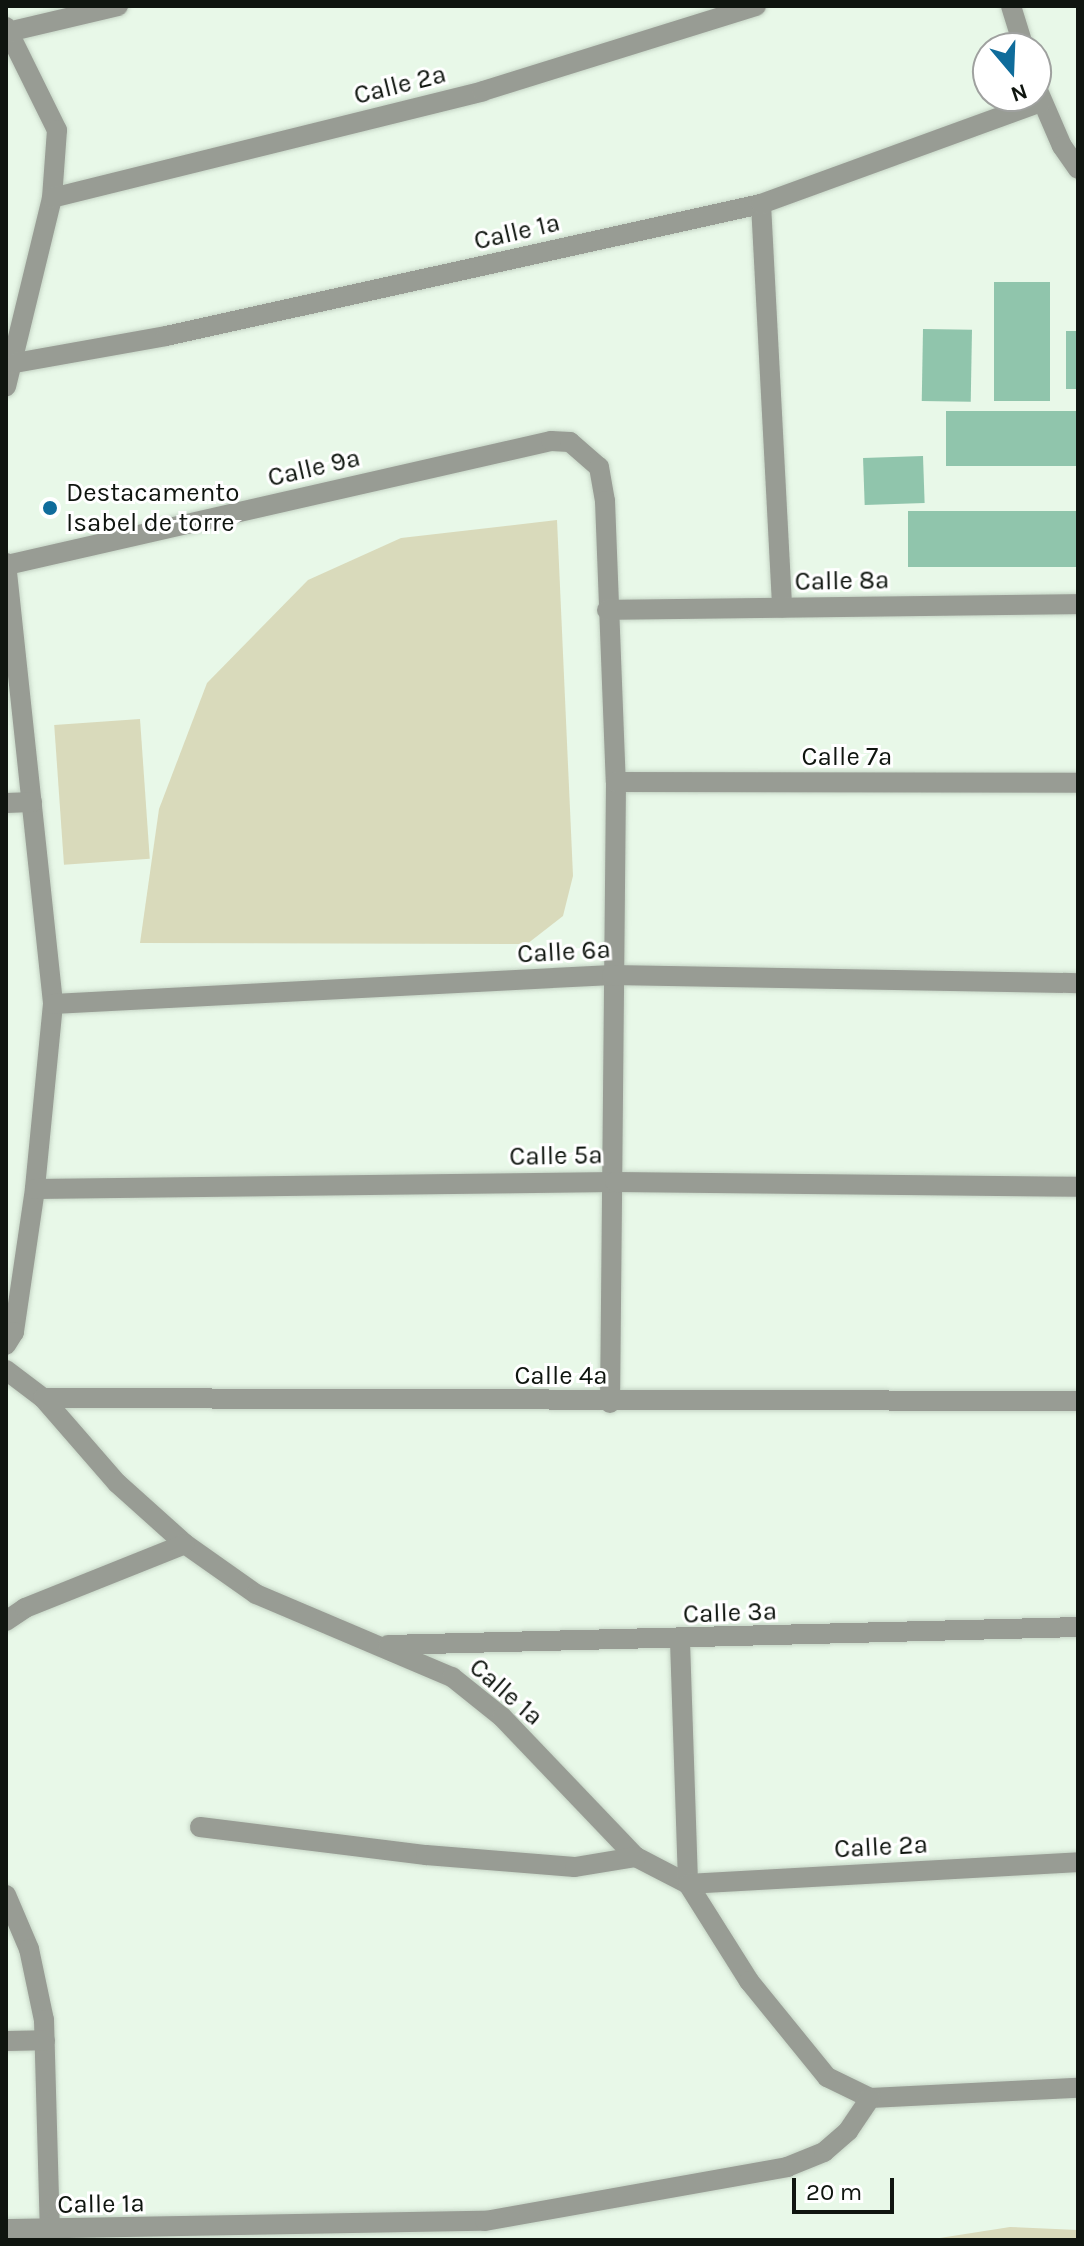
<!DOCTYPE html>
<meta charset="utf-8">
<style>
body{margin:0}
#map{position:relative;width:1084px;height:2246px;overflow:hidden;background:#e8f8e8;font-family:Karla,sans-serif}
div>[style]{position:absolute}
.green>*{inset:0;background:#d9dabb;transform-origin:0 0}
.building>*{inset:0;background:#90c5ac;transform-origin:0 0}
.roads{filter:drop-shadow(0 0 2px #c5d4c5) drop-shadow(0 0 2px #c5d4c5)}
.street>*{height:20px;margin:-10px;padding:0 10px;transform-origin:10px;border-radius:10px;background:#989c94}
.dots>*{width:22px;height:22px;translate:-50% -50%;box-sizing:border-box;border:4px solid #fff;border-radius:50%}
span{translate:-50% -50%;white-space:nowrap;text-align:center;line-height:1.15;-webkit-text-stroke:6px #fff;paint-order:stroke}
.street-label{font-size:26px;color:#0f150f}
.poi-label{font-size:26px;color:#0f150f}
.left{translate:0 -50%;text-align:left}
.frame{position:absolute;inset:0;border:8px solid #0f150f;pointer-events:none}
.north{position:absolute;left:972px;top:32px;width:80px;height:80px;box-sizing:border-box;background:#fff;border:2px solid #9fa19f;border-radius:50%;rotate:161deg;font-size:22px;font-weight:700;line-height:32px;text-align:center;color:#0f150f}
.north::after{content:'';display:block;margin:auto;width:28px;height:36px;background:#0f6c9b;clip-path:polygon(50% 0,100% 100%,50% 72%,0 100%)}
.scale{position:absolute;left:792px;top:2178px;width:102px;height:36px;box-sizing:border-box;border:4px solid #0f150f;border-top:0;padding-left:10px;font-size:24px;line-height:28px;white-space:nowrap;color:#0f150f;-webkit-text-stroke:6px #fff;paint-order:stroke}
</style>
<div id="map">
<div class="green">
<i style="clip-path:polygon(557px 520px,573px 876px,563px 916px,527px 944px,140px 943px,159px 809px,207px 683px,308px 580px,401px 538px)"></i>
<i style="left:140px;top:719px;width:140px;height:86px;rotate:86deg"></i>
<i style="clip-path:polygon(1010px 2227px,1078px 2230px,1078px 2240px,927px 2240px)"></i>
</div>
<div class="building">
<i style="left:1050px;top:282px;width:119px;height:56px;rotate:90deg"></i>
<i style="left:923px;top:329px;width:49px;height:72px;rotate:1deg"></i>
<i style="left:1066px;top:331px;width:12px;height:58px"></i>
<i style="left:1078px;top:411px;width:55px;height:132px;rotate:90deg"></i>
<i style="left:923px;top:456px;width:47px;height:60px;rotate:88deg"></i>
<i style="left:908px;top:511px;width:170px;height:56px"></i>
</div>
<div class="roads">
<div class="street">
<i style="left:1011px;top:6px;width:44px;rotate:72.8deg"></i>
<i style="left:6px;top:27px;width:115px;rotate:63.7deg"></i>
<i style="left:57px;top:130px;width:68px;rotate:94.2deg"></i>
<i style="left:52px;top:198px;width:194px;rotate:103.7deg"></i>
<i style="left:8px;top:32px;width:113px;rotate:-13.3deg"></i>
<i style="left:1036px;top:86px;width:65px;rotate:66.6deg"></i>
<i style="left:1062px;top:146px;width:28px;rotate:55deg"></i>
<i style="left:52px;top:198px;width:444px;rotate:-13.9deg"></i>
<i style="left:483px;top:91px;width:286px;rotate:-17.3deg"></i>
<i style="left:761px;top:204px;width:404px;rotate:87deg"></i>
<i style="left:15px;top:363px;width:153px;rotate:-10.1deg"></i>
<i style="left:166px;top:336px;width:609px;rotate:-12.51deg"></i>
<i style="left:761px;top:204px;width:298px;rotate:-20deg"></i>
<i style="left:6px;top:563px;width:443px;rotate:83.9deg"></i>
<i style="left:53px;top:1004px;width:186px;rotate:95.6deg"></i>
<i style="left:35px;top:1189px;width:145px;rotate:98.4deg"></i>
<i style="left:14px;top:1332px;width:15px;rotate:122deg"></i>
<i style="left:7px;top:565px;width:558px;rotate:-12.84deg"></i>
<i style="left:551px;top:441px;width:19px;rotate:3deg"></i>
<i style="left:570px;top:442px;width:38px;rotate:41deg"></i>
<i style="left:599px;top:467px;width:35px;rotate:80deg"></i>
<i style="left:605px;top:501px;width:281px;rotate:87.8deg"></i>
<i style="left:616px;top:782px;width:621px;rotate:90.55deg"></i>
<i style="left:607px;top:610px;width:471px;rotate:-0.7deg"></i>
<i style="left:616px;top:782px;width:462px;rotate:0.1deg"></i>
<i style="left:6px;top:803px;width:26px;rotate:-2deg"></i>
<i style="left:53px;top:1004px;width:560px;rotate:-2.97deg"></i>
<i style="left:612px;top:975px;width:466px;rotate:1deg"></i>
<i style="left:35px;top:1189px;width:580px;rotate:-0.69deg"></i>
<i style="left:615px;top:1182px;width:463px;rotate:0.6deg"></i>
<i style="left:6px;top:1370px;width:46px;rotate:37.1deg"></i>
<i style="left:43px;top:1398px;width:113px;rotate:49deg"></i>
<i style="left:117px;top:1483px;width:91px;rotate:41.9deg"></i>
<i style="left:185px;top:1544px;width:87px;rotate:35.2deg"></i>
<i style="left:256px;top:1594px;width:213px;rotate:23deg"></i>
<i style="left:452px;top:1677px;width:64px;rotate:38.7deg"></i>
<i style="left:502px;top:1717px;width:194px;rotate:46.3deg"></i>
<i style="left:636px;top:1857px;width:59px;rotate:27.4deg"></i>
<i style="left:688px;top:1884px;width:115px;rotate:57.8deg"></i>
<i style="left:749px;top:1981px;width:124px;rotate:50.9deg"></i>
<i style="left:827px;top:2077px;width:48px;rotate:26deg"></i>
<i style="left:870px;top:2098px;width:208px;rotate:-2.8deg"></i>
<i style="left:43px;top:1398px;width:1035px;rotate:0.17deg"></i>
<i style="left:6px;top:1621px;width:23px;rotate:-34deg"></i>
<i style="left:25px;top:1608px;width:172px;rotate:-21.8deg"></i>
<i style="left:680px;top:1641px;width:243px;rotate:88.1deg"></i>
<i style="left:688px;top:1884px;width:391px;rotate:-3.2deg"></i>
<i style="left:388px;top:1645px;width:690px;rotate:-1.49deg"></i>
<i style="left:200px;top:1827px;width:228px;rotate:7.1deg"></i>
<i style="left:426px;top:1855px;width:149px;rotate:4.6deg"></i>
<i style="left:575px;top:1867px;width:62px;rotate:-9.3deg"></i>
<i style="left:6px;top:1895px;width:59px;rotate:66.9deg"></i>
<i style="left:29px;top:1949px;width:73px;rotate:78.1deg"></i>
<i style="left:44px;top:2020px;width:220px;rotate:88.4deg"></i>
<i style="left:6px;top:2041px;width:39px;rotate:-1deg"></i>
<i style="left:6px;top:2229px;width:479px;rotate:-1deg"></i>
<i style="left:485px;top:2221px;width:307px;rotate:-10.1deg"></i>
<i style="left:787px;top:2167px;width:40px;rotate:-22deg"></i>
<i style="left:824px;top:2152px;width:32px;rotate:-41deg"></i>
<i style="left:848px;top:2131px;width:40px;rotate:-56deg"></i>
</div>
</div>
<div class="dots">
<i style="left:50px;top:508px;background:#0f6c9b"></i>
</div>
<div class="street-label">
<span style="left:400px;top:85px;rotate:-14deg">Calle 2ª</span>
<span style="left:517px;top:232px;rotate:-13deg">Calle 1ª</span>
<span style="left:314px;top:468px;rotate:-13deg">Calle 9ª</span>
<span style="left:842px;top:581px;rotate:-1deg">Calle 8ª</span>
<span style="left:847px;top:757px">Calle 7ª</span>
<span style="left:564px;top:952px;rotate:-3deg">Calle 6ª</span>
<span style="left:556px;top:1156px;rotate:-1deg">Calle 5ª</span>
<span style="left:561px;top:1376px">Calle 4ª</span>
<span style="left:730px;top:1613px;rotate:-2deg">Calle 3ª</span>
<span style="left:506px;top:1692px;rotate:41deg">Calle 1ª</span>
<span style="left:881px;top:1847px;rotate:-3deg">Calle 2ª</span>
<span style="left:101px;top:2204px;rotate:-1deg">Calle 1ª</span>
</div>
<div class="poi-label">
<span class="left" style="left:66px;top:508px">Destacamento<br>Isabel de torre</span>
</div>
<div class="frame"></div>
<div class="north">N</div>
<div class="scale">20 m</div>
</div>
